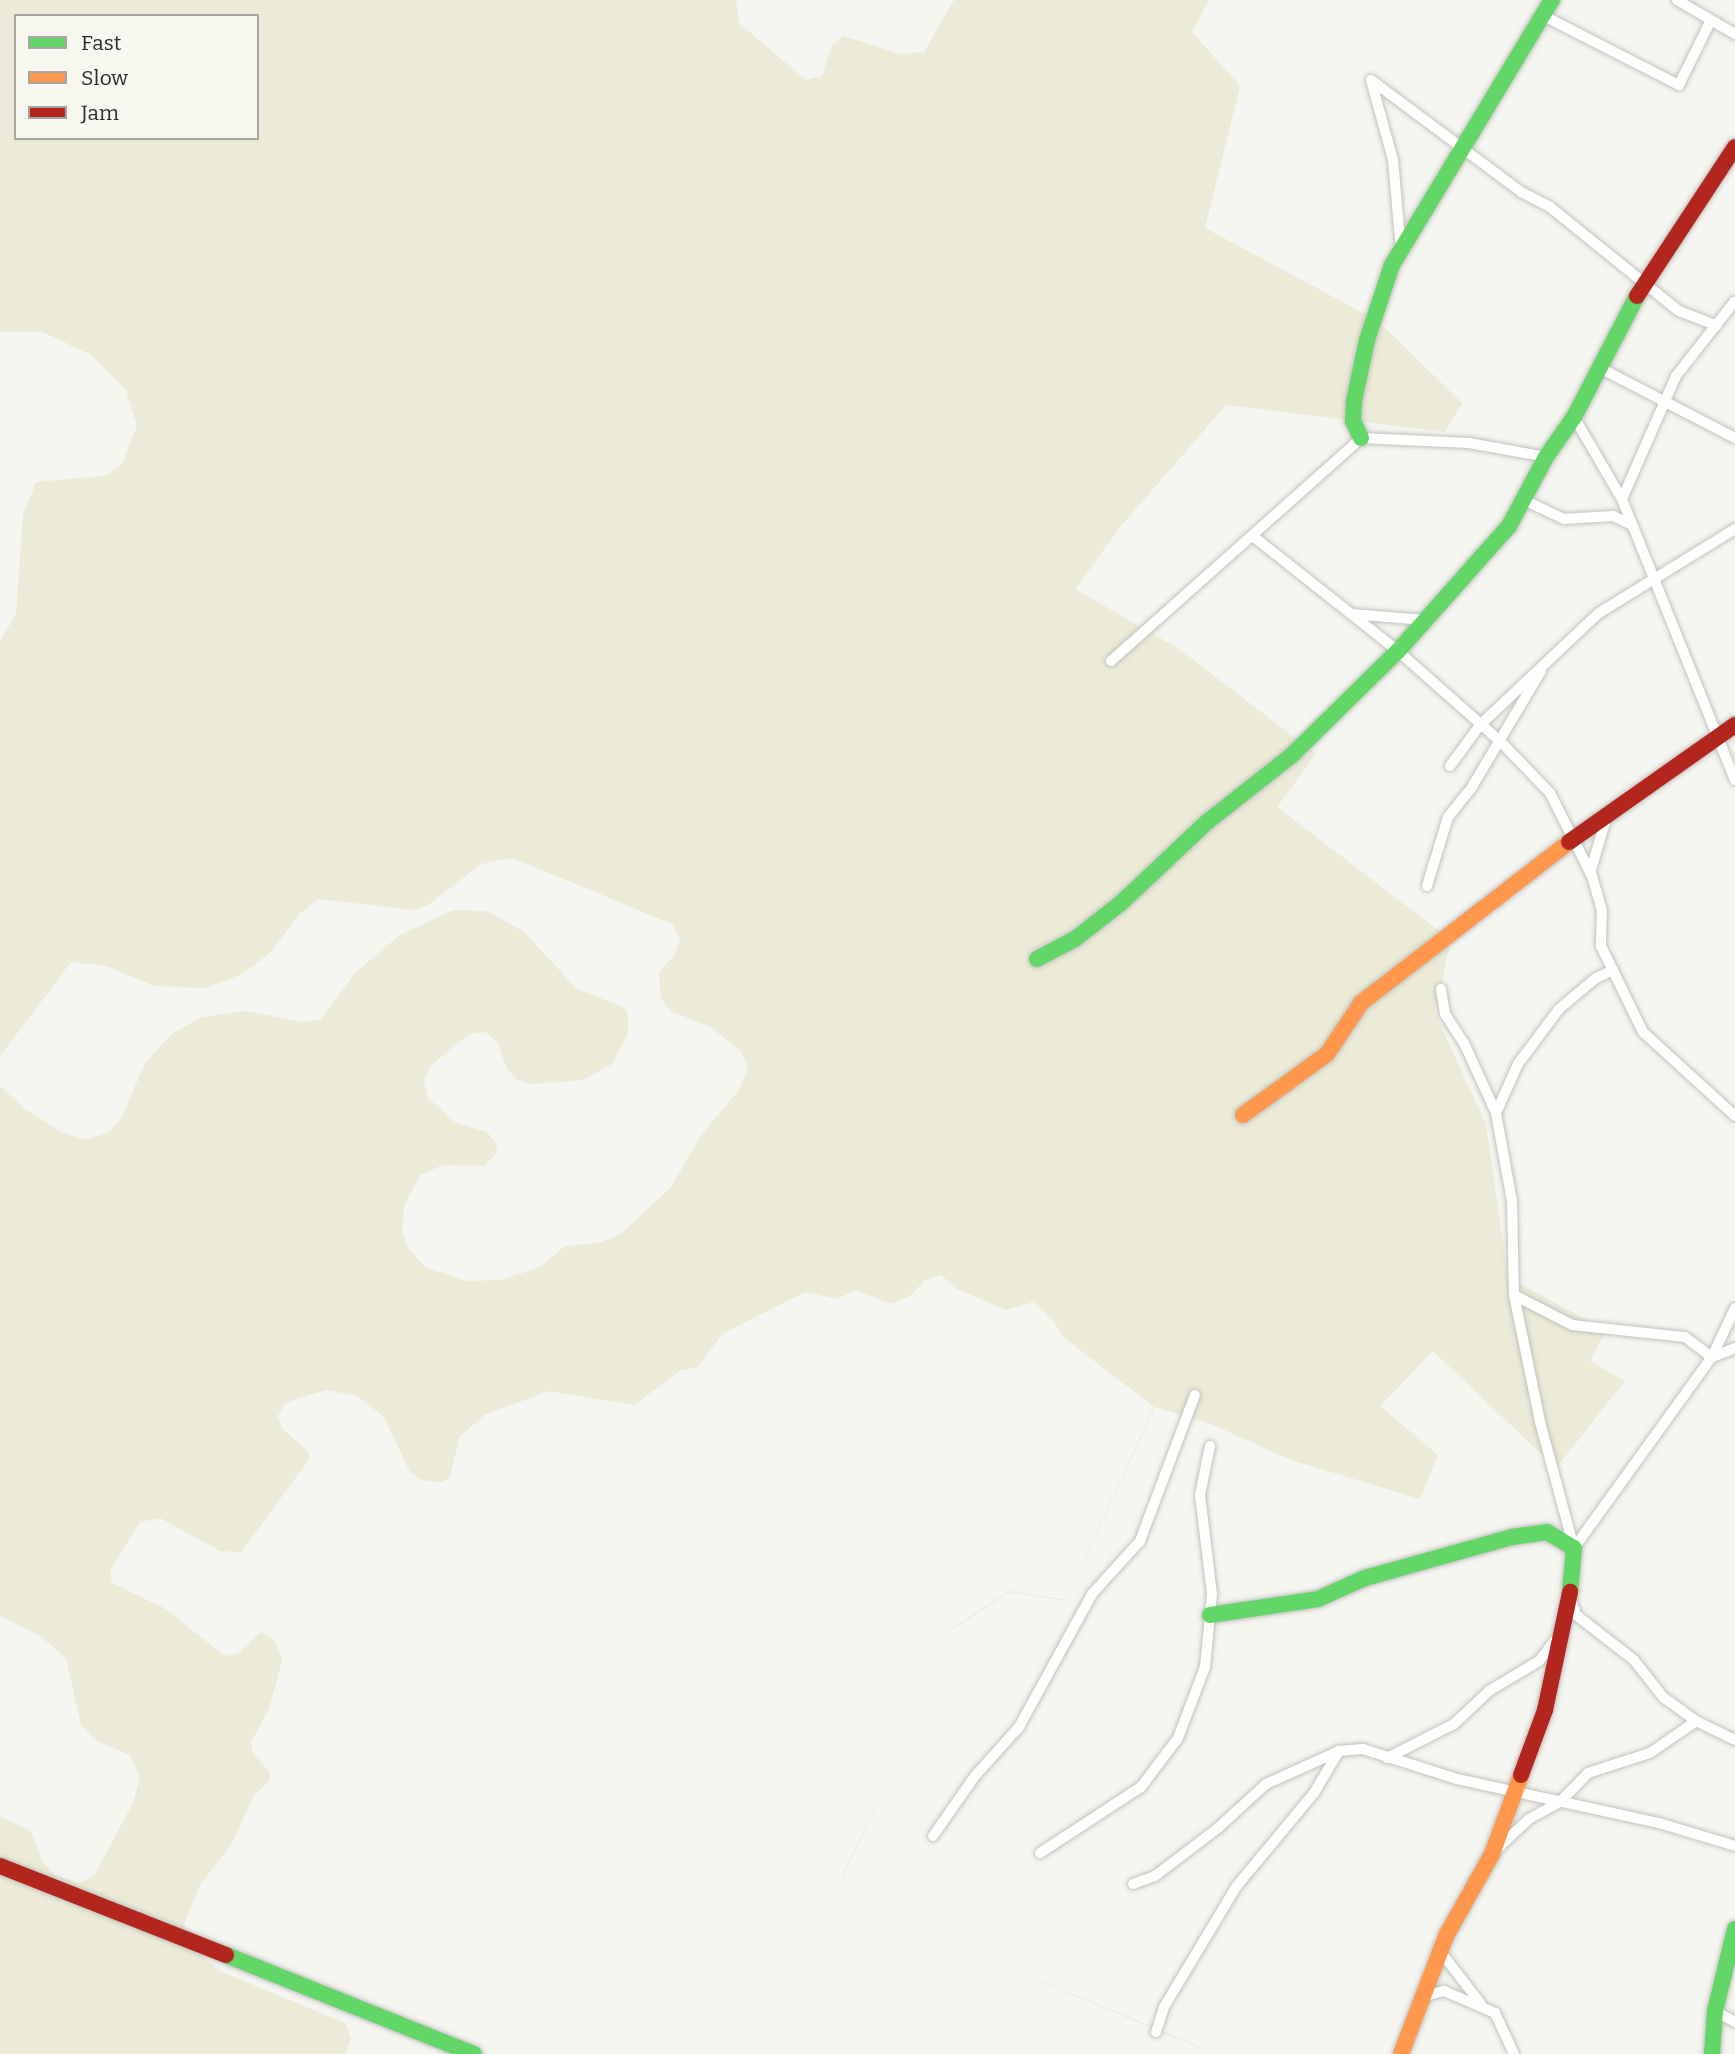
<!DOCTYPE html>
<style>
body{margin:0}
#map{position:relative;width:1735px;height:2054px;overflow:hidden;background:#f5f5f1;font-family:Bitter,serif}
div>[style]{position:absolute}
.green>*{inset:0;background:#ebebd7}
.roads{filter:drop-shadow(0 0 2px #c1c1be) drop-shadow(0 0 2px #c1c1be)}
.street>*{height:10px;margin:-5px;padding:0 5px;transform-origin:5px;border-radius:5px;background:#fefefd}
.fast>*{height:16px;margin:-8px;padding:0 8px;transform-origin:8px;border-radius:8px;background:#63d668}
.slow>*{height:16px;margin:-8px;padding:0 8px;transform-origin:8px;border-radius:8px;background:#ff974d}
.jam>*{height:16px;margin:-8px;padding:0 8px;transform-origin:8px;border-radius:8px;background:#b3261e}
span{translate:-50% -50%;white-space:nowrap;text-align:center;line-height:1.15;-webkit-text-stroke:5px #f7f7ef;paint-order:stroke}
.legend{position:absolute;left:14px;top:14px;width:245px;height:126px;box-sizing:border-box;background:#f7f7ef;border:2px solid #a6a6a0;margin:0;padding:9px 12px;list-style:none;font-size:21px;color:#2c2c29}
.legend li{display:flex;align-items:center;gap:14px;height:35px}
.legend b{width:35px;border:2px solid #a6a6a0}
</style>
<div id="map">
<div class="green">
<i style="clip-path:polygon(evenodd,0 0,736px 0,739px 23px,806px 80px,822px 76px,832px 45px,844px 36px,900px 54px,924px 52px,954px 0,1209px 0,1192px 32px,1240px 86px,1205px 228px,1378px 321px,1462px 403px,1445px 432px,1226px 405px,1121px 526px,1075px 589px,1179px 649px,1316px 754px,1277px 807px,1451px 940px,1435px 1013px,1486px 1124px,1508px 1277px,1606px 1331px,1590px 1361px,1625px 1381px,1556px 1468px,1433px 1351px,1380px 1406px,1438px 1455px,1420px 1499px,1291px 1460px,1211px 1424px,1155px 1407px,1066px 1601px,1009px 1592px,967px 1620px,927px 1645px,912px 1664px,907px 1743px,843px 1876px,1010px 1968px,1177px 2037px,1214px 2054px,1009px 1968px,842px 1876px,907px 1743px,912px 1664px,927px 1645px,1009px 1591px,1066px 1600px,1154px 1407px,1062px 1336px,1054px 1321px,1033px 1302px,1006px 1310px,957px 1289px,941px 1275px,925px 1280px,911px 1295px,891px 1304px,856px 1290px,837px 1299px,805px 1292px,722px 1334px,698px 1367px,681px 1370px,634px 1405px,549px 1391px,486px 1414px,460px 1436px,449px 1479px,441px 1482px,424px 1481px,410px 1472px,384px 1417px,357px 1396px,327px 1390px,298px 1398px,284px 1405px,278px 1416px,282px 1428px,309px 1453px,308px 1461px,241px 1552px,220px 1551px,160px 1518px,140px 1522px,110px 1571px,112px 1583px,164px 1608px,225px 1656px,237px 1654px,261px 1632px,275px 1640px,282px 1660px,269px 1709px,251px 1742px,253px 1754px,270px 1772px,269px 1781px,254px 1795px,232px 1843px,200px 1885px,184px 1924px,195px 1951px,220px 1971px,345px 2023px,351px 2038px,345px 2054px,0 2054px,0 1817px,30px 1830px,43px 1862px,55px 1875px,79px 1883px,94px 1876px,133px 1803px,140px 1778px,130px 1755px,99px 1742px,81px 1725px,66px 1658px,40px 1636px,0 1616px,0 1086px,25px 1109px,61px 1132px,86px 1140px,109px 1132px,121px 1119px,145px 1063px,173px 1033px,202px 1017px,245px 1011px,304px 1022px,321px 1019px,355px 973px,400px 935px,453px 910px,487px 911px,524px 932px,577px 989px,625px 1008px,628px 1016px,628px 1034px,612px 1064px,583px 1080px,531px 1084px,516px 1079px,506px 1067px,498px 1043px,486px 1032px,469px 1034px,430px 1066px,424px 1082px,428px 1098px,455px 1122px,487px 1132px,497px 1145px,496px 1153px,485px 1166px,443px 1165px,420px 1175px,404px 1206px,402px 1232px,408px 1248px,425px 1267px,466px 1281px,500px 1280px,540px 1267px,565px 1246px,599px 1243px,622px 1233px,671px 1187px,702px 1134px,739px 1090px,748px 1067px,741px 1051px,709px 1026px,670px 1011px,661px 998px,659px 973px,675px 954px,680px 938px,672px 924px,513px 858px,481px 864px,428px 905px,412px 910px,319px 899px,300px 913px,270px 953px,242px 974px,205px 988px,154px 986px,107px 966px,71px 962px,0 1056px,0 641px,16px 614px,23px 515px,36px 482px,105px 476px,122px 464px,137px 426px,126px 390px,91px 355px,43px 332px,0 332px,0 0,16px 16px,257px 16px,257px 138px,16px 138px,16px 16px)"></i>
</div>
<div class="roads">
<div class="street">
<i style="left:1677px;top:0;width:67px;rotate:30.4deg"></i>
<i style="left:1542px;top:15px;width:154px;rotate:27.1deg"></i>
<i style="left:1679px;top:85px;width:72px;rotate:-63.8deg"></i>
<i style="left:1371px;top:80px;width:187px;rotate:36.7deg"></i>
<i style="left:1521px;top:192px;width:33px;rotate:27deg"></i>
<i style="left:1550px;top:207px;width:166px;rotate:38.9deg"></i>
<i style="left:1679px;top:311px;width:40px;rotate:21deg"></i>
<i style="left:1371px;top:80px;width:83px;rotate:74.6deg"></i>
<i style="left:1393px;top:160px;width:90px;rotate:84.9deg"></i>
<i style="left:1600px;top:368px;width:152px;rotate:27.4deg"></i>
<i style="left:1574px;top:417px;width:95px;rotate:59.7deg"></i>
<i style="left:1622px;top:499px;width:303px;rotate:68.1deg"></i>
<i style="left:1622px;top:499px;width:134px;rotate:-66.3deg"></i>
<i style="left:1676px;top:376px;width:95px;rotate:-51.8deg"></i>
<i style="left:1526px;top:501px;width:42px;rotate:25.3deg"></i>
<i style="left:1564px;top:519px;width:49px;rotate:-3.5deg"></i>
<i style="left:1613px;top:516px;width:21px;rotate:25deg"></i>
<i style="left:1254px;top:537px;width:184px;rotate:38.4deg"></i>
<i style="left:1398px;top:651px;width:137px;rotate:41.5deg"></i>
<i style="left:1501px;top:742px;width:71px;rotate:46.1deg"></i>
<i style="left:1550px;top:793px;width:93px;rotate:63.2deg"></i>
<i style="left:1592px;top:876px;width:35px;rotate:74deg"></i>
<i style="left:1602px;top:910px;width:36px;rotate:92deg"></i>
<i style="left:1601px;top:946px;width:96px;rotate:64deg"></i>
<i style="left:1643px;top:1032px;width:125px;rotate:42.4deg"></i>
<i style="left:1351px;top:614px;width:74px;rotate:4.6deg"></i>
<i style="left:1111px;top:661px;width:335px;rotate:-41.7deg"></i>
<i style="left:1361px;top:438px;width:108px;rotate:2.7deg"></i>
<i style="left:1469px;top:443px;width:78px;rotate:10.3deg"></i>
<i style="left:1450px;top:766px;width:51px;rotate:-53.8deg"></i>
<i style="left:1480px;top:725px;width:163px;rotate:-43.3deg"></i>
<i style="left:1599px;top:613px;width:160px;rotate:-31.7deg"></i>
<i style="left:1590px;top:873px;width:56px;rotate:-73.5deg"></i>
<i style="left:1427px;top:886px;width:72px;rotate:-73.1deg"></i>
<i style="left:1448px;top:817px;width:38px;rotate:-51deg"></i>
<i style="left:1472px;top:787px;width:135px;rotate:-59.3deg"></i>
<i style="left:1441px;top:989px;width:25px;rotate:81deg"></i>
<i style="left:1445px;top:1014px;width:35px;rotate:57deg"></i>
<i style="left:1464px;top:1043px;width:77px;rotate:65.4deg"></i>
<i style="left:1496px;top:1113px;width:89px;rotate:79.7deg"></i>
<i style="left:1512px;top:1201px;width:94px;rotate:88.8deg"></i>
<i style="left:1514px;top:1295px;width:130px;rotate:78.4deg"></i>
<i style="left:1540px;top:1422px;width:131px;rotate:74.9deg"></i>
<i style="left:1496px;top:1113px;width:54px;rotate:-65.8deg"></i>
<i style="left:1518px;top:1064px;width:69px;rotate:-53.3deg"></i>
<i style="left:1559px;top:1009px;width:48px;rotate:-40deg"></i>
<i style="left:1596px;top:978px;width:19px;rotate:-25deg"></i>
<i style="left:1514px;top:1295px;width:65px;rotate:27.3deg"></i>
<i style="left:1572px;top:1325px;width:114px;rotate:6.1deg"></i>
<i style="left:1685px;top:1337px;width:34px;rotate:37deg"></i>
<i style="left:1712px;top:1357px;width:54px;rotate:-64.9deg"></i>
<i style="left:1574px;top:1548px;width:236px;rotate:-54.2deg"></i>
<i style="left:1712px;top:1357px;width:25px;rotate:-21deg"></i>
<i style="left:1570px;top:1596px;width:20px;rotate:72deg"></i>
<i style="left:1576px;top:1615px;width:73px;rotate:37.8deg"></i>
<i style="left:1634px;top:1660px;width:47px;rotate:51.9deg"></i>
<i style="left:1663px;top:1697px;width:41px;rotate:36deg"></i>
<i style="left:1696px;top:1721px;width:43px;rotate:26deg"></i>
<i style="left:1387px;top:1758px;width:75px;rotate:-26.9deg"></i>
<i style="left:1454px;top:1724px;width:48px;rotate:-43.3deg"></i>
<i style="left:1489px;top:1691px;width:58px;rotate:-31deg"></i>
<i style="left:1539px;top:1661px;width:33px;rotate:-52deg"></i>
<i style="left:933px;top:1836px;width:73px;rotate:-55deg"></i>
<i style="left:975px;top:1776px;width:66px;rotate:-48.1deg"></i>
<i style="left:1019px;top:1727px;width:152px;rotate:-61.2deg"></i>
<i style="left:1092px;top:1594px;width:72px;rotate:-47.8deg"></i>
<i style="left:1140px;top:1541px;width:156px;rotate:-69.4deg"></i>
<i style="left:1496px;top:1850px;width:45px;rotate:-43.2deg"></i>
<i style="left:1529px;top:1819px;width:37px;rotate:-29deg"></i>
<i style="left:1561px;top:1801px;width:39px;rotate:-46deg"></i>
<i style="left:1588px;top:1773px;width:65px;rotate:-17.9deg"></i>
<i style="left:1650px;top:1753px;width:56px;rotate:-34.8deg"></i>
<i style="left:1040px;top:1853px;width:121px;rotate:-33.2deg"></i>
<i style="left:1141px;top:1787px;width:61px;rotate:-52.9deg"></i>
<i style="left:1178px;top:1738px;width:76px;rotate:-69.2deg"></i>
<i style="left:1205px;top:1667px;width:73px;rotate:-84.5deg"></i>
<i style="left:1212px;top:1594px;width:100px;rotate:-96.9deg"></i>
<i style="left:1200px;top:1495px;width:50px;rotate:-78.5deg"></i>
<i style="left:1133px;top:1884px;width:23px;rotate:-20deg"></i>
<i style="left:1155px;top:1876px;width:79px;rotate:-37.3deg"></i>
<i style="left:1218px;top:1828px;width:65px;rotate:-42.5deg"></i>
<i style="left:1266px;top:1784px;width:80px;rotate:-24.3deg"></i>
<i style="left:1339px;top:1751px;width:24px;rotate:-5deg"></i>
<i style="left:1363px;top:1749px;width:99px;rotate:17.7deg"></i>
<i style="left:1457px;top:1779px;width:207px;rotate:12.3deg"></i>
<i style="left:1659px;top:1823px;width:79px;rotate:16.8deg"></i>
<i style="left:1440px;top:1951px;width:67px;rotate:52.3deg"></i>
<i style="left:1425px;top:1996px;width:20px;rotate:-15deg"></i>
<i style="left:1444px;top:1991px;width:56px;rotate:23.3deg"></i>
<i style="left:1495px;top:2013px;width:45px;rotate:65.1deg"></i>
<i style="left:1715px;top:2011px;width:23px;rotate:29deg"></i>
<i style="left:1156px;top:2032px;width:26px;rotate:-72deg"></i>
<i style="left:1164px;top:2007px;width:140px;rotate:-59deg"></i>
<i style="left:1236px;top:1887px;width:122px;rotate:-50.3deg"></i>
<i style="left:1314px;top:1793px;width:49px;rotate:-59.2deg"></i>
</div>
<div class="fast">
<i style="left:1361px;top:438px;width:19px;rotate:-115deg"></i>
<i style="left:1353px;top:421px;width:20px;rotate:-87deg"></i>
<i style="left:1354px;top:401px;width:62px;rotate:-78deg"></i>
<i style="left:1367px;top:340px;width:79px;rotate:-71.6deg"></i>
<i style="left:1392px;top:265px;width:310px;rotate:-58.9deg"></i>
<i style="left:1037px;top:959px;width:43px;rotate:-27.8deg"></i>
<i style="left:1075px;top:939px;width:58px;rotate:-38deg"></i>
<i style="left:1121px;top:903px;width:118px;rotate:-43.3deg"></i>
<i style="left:1207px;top:822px;width:108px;rotate:-38.2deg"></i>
<i style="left:1292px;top:755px;width:148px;rotate:-44.5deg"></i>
<i style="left:1398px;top:651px;width:167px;rotate:-48.4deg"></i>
<i style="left:1509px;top:526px;width:78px;rotate:-61.8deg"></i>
<i style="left:1546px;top:457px;width:49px;rotate:-55deg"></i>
<i style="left:1574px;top:417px;width:136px;rotate:-62.5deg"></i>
<i style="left:1210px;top:1615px;width:109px;rotate:-8.4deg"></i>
<i style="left:1318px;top:1599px;width:51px;rotate:-24.1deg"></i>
<i style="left:1365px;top:1578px;width:153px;rotate:-15.6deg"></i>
<i style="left:1512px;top:1537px;width:35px;rotate:-8deg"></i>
<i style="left:1547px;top:1532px;width:31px;rotate:31deg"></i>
<i style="left:1574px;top:1548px;width:44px;rotate:95.2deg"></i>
<i style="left:226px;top:1955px;width:267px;rotate:21.8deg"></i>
<i style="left:1712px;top:2054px;width:43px;rotate:-86deg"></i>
<i style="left:1715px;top:2011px;width:84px;rotate:-76.3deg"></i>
</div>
<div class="slow">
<i style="left:1243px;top:1115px;width:104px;rotate:-36deg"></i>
<i style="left:1327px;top:1054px;width:61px;rotate:-56.3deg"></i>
<i style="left:1361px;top:1003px;width:263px;rotate:-37.7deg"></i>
<i style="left:1401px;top:2054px;width:126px;rotate:-69.1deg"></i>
<i style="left:1446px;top:1936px;width:94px;rotate:-60.7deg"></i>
<i style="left:1492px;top:1854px;width:84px;rotate:-69.8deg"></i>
</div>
<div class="jam">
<i style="left:1637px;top:296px;width:178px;rotate:-56.7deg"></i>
<i style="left:1569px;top:842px;width:203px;rotate:-35.2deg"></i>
<i style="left:1521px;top:1775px;width:69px;rotate:-69.7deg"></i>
<i style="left:1545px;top:1710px;width:121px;rotate:-78deg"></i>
<i style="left:0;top:1866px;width:243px;rotate:21.5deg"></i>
</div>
</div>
<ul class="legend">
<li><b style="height:9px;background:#63d668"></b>Fast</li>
<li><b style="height:9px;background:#ff974d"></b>Slow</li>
<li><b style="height:9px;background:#b3261e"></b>Jam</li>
</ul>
</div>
